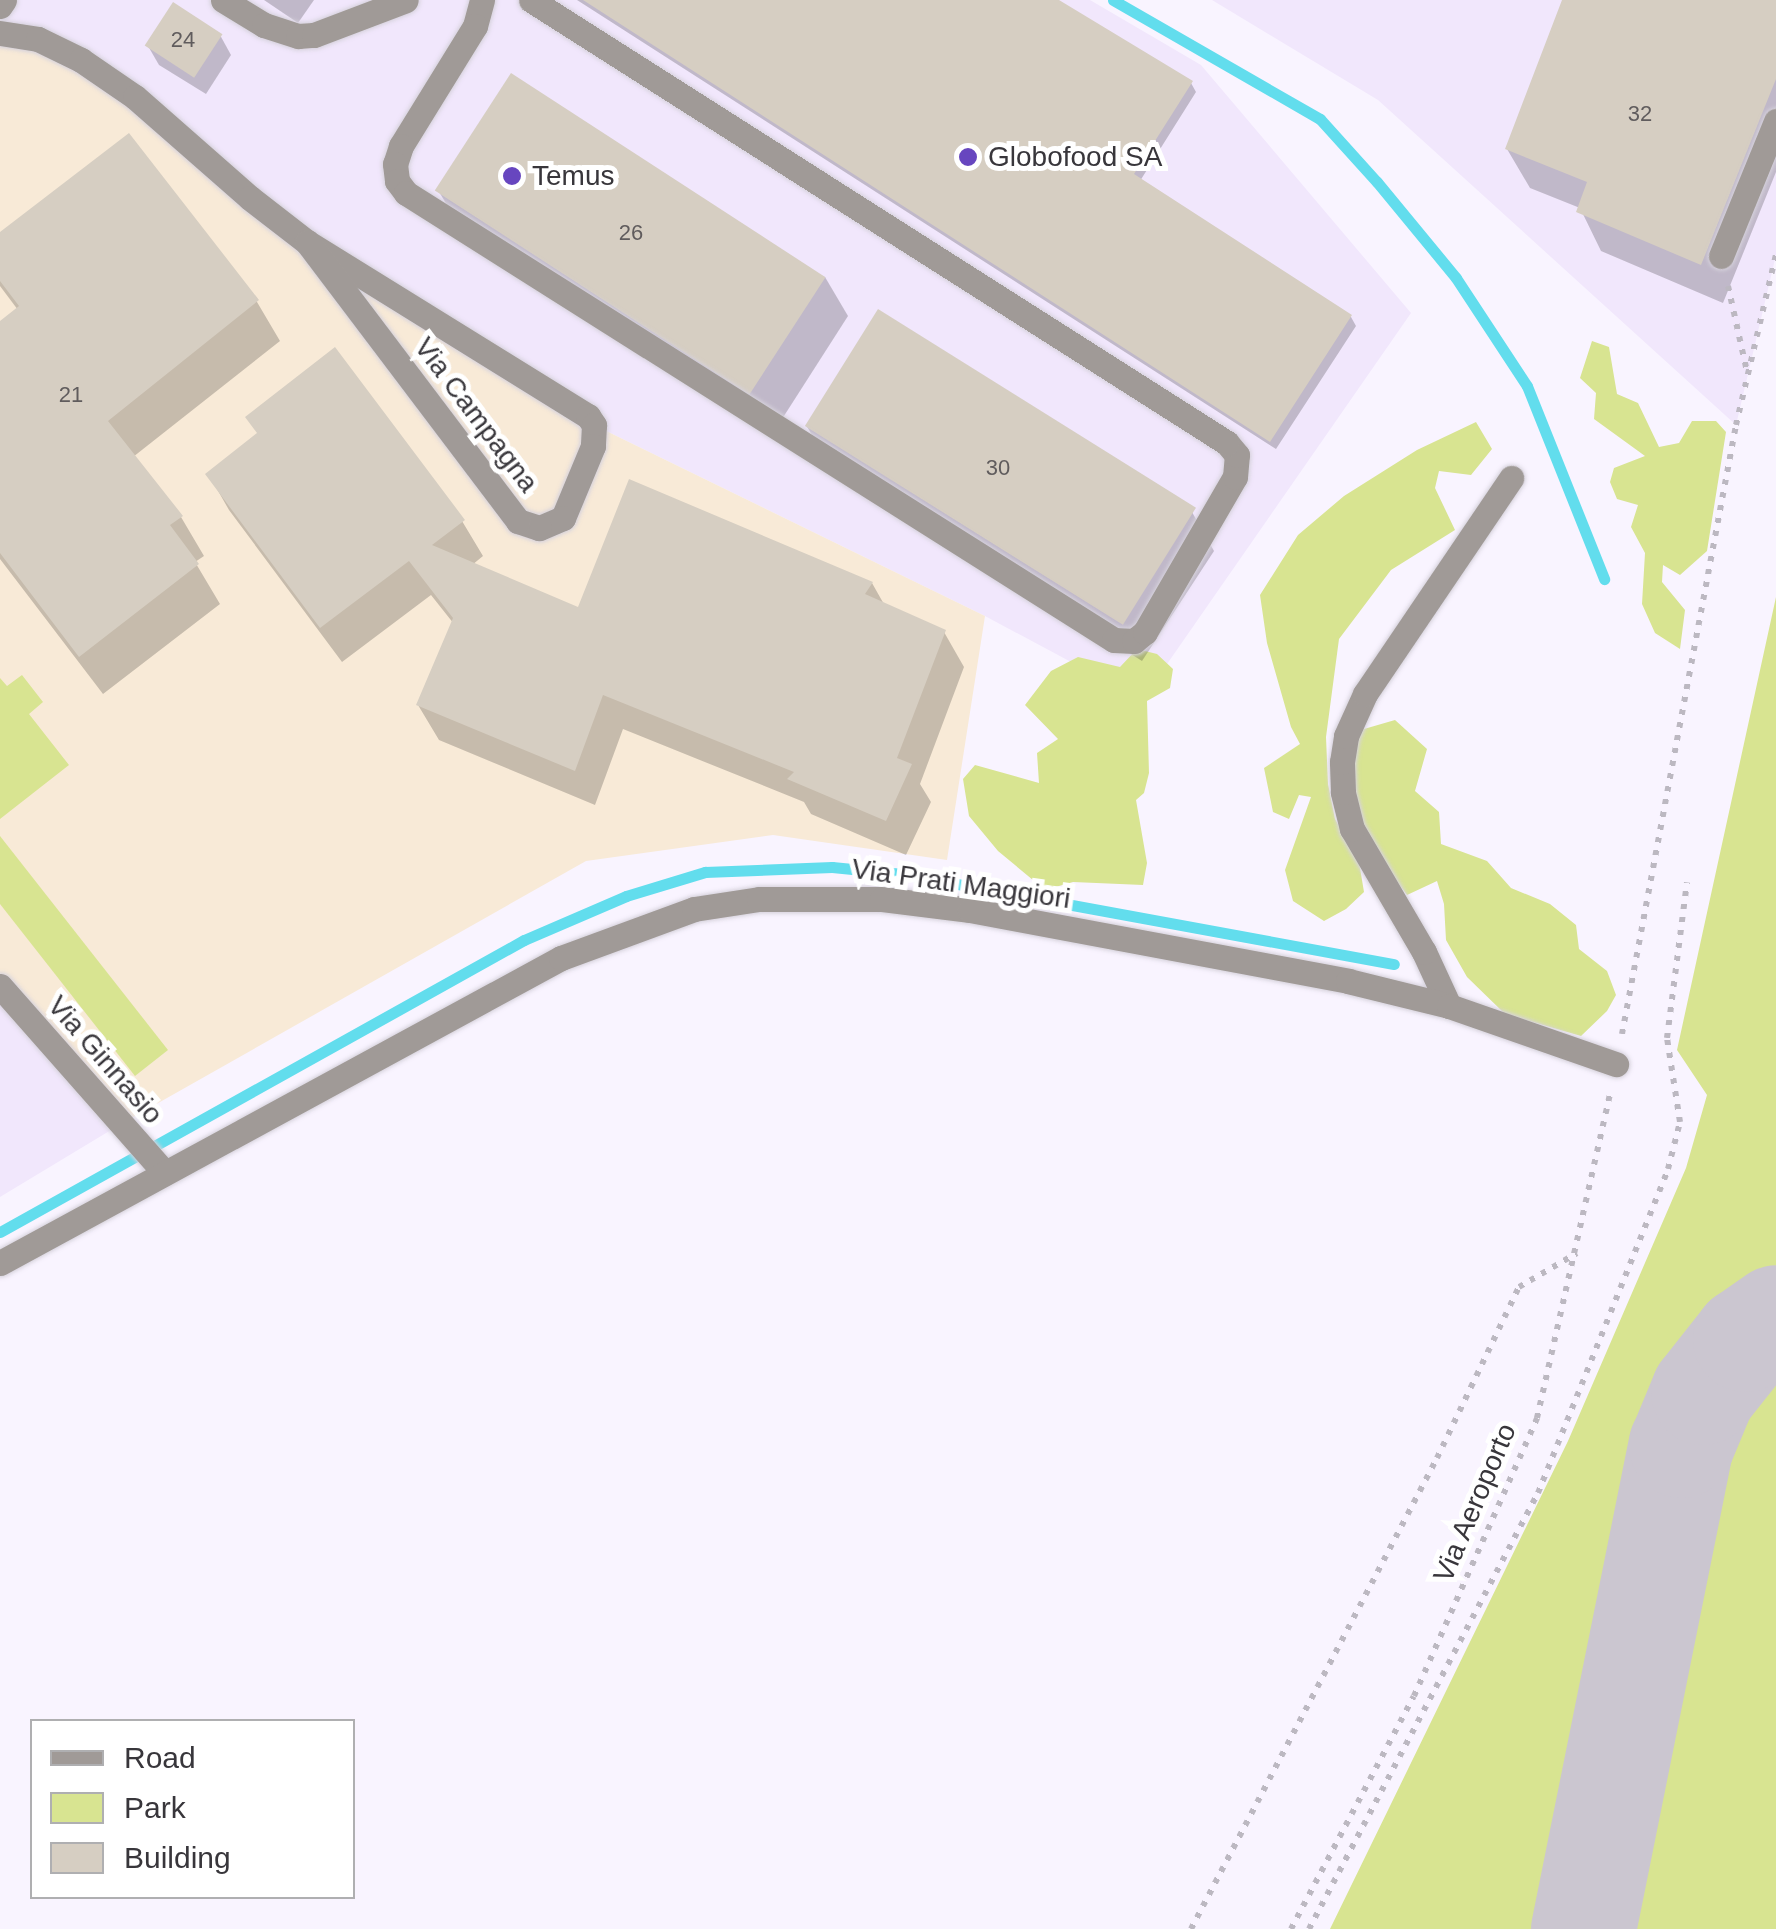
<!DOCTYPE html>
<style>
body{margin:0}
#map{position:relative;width:1776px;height:1929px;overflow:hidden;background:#f9f4ff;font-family:Helvetica,sans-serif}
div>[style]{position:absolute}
.built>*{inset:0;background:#f1e7fc}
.education>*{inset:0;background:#f8ead7}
.green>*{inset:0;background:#d8e491}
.shadow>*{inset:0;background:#0003}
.stream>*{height:11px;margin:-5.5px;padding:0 5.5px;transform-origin:5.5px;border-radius:5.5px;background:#62dded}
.taxiway>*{height:105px;margin:-52.5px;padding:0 52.5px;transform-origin:52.5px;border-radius:52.5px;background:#cbc6d0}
.building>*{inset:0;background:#d6cec2;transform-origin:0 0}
.path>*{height:6px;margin-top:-3px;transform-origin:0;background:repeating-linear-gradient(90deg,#bcb8c1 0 5px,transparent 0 13px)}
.roads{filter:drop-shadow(0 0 2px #d6d2dc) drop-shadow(0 0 2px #d6d2dc)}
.minor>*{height:25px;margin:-12.5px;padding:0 12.5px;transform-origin:12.5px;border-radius:12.5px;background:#a09a97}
.dots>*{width:28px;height:28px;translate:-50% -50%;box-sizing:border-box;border:5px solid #fff;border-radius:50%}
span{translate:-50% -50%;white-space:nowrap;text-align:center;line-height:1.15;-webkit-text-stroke:10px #fff;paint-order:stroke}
.number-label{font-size:22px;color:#605c5d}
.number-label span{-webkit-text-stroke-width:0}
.poi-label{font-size:28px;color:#38363b}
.left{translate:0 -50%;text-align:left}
.street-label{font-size:28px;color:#38363b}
.legend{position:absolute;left:30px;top:1719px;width:325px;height:180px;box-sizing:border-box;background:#fff;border:2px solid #afafb1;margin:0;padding:12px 18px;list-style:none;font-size:30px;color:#38363b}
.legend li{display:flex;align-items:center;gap:20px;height:50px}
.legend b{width:50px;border:2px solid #afafb1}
</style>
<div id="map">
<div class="built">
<i style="clip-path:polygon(2px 0,1090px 0,1201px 65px,1411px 313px,1142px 700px,985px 616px,594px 425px,0 33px)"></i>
<i style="clip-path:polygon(1212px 0,1776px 0,1776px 255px,1736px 425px,1378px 100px)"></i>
<i style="clip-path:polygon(0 986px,121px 1124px,0 1197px)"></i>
</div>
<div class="education">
<i style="clip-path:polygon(0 33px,38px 39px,199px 155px,594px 425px,985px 616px,947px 860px,773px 835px,586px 861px,121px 1124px,0 986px)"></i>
</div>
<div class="green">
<i style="clip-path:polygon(1592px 341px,1609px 347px,1617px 394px,1638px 403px,1659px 447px,1679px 443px,1692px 421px,1716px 421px,1726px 432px,1707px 551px,1680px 575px,1663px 565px,1662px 582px,1685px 610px,1680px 649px,1655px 633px,1642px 604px,1645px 553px,1631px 527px,1638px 505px,1617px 499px,1610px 482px,1614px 468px,1645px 456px,1594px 419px,1596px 393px,1580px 378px)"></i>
<i style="clip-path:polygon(1476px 422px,1492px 449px,1471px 475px,1439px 471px,1435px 488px,1455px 530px,1391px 570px,1339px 639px,1326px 737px,1328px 784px,1335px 819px,1359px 862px,1364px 892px,1346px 909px,1324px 921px,1293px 901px,1285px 870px,1311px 797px,1299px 795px,1289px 819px,1273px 812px,1264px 768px,1300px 744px,1291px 727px,1267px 643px,1260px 595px,1298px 535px,1344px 496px,1417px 450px)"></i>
<i style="clip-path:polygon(1776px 597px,1776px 1929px,1330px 1929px,1568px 1441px,1686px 1168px,1707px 1095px,1677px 1050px)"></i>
<i style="clip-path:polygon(1137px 649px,1157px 654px,1173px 669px,1170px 688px,1147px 701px,1149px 773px,1144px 793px,1136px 800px,1147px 863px,1143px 885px,1073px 882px,1045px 890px,998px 851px,969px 816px,963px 779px,975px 765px,1039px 783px,1037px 753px,1058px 739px,1025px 705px,1051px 671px,1078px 657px,1120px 667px)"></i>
<i style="clip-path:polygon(22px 675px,43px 702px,29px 714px,69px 765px,0 819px,0 678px,7px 686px)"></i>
<i style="clip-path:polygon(1395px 720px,1427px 749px,1415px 791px,1439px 812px,1441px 844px,1487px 861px,1511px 888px,1550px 904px,1576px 925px,1579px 949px,1607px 971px,1616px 995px,1607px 1011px,1581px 1036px,1505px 1014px,1467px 977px,1446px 940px,1444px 904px,1437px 881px,1407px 895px,1362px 835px,1350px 749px,1364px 729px)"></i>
<i style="clip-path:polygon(0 836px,168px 1050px,135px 1076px,0 904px)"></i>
</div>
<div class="shadow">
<i style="clip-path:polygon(264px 0,314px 0,298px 23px)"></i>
<i style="clip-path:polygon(577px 0,1054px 0,1191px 83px,1196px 92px,1140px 181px,1351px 317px,1356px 326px,1276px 449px)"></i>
<i style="clip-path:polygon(1564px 0,1776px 0,1776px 172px,1723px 303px,1601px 251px,1580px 208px,1530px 188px,1507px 149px)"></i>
<i style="clip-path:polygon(220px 35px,231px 55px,206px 94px,159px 65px,148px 46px)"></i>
<i style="clip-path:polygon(128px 136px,257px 302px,280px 341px,133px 457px,181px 517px,204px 556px,195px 562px,220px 604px,103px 694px,0 559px,0 325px,18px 310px,0 286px,0 235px)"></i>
<i style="clip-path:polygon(438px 190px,825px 277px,848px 316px,775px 430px,461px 229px)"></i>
<i style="clip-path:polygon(806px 425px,1192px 512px,1214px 551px,1142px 661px,829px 464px)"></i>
<i style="clip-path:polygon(209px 475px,462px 521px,483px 556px,472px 565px,579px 611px,872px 583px,885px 606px,944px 632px,964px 667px,920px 784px,931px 802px,906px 855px,811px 814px,804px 802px,623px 729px,595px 805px,439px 740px,418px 705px,454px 624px,431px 595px,342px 662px,229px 510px)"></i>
</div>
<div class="stream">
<i style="left:1113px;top:0;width:239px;rotate:29.9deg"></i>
<i style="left:1320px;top:119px;width:85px;rotate:47.9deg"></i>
<i style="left:1377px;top:182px;width:124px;rotate:50.5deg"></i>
<i style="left:1456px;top:278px;width:129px;rotate:56.7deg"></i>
<i style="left:1527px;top:386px;width:208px;rotate:68.2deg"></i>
<i style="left:0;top:1232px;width:600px;rotate:-29.13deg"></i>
<i style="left:524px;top:940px;width:111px;rotate:-23.3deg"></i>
<i style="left:626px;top:896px;width:83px;rotate:-16.9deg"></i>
<i style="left:705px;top:872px;width:127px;rotate:-2.3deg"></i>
<i style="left:832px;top:867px;width:71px;rotate:5.6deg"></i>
<i style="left:903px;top:874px;width:499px;rotate:10.4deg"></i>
</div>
<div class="taxiway">
<i style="left:1583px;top:1929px;width:494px;rotate:-78.6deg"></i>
<i style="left:1681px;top:1445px;width:57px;rotate:-67.5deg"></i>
<i style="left:1703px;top:1392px;width:68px;rotate:-51.6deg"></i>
<i style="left:1745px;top:1339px;width:38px;rotate:-35deg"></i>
</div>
<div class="building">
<i style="clip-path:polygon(583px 0,1059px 0,1193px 81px,1134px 174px,1352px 315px,1270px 442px)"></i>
<i style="clip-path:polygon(1562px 0,1776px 0,1776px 79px,1701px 265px,1576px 212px,1587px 182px,1505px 149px)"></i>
<i style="left:173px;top:2px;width:59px;height:52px;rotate:33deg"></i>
<i style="left:511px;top:73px;width:375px;height:140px;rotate:33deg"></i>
<i style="clip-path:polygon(129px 133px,259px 300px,108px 421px,183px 516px,170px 525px,199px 564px,79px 657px,0 553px,0 321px,19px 306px,0 281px,0 232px)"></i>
<i style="left:878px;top:309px;width:375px;height:138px;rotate:32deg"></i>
<i style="clip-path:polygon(335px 347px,465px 520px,432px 545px,578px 607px,629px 479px,873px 582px,865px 594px,946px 630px,897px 758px,912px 764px,886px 821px,787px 779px,794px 772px,603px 695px,575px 771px,416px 705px,453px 618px,409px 561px,320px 628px,205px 474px,257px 433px,245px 417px)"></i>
</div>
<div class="path">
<i style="left:1728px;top:286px;width:88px;rotate:77.5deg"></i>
<i style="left:1622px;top:1034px;width:620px;rotate:-79.4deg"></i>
<i style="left:1736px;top:425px;width:175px;rotate:-76.8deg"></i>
<i style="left:1191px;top:1929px;width:531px;rotate:-62.42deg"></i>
<i style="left:1437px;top:1458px;width:190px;rotate:-64.4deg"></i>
<i style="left:1519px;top:1287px;width:67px;rotate:-30.4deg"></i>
<i style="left:1291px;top:1929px;width:263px;rotate:-62.2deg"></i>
<i style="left:1414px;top:1696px;width:304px;rotate:-66.1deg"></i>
<i style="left:1537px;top:1418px;width:331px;rotate:-77.3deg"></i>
<i style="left:1309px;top:1929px;width:492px;rotate:-62.3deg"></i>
<i style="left:1538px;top:1493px;width:349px;rotate:-68.1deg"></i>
<i style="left:1668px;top:1169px;width:49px;rotate:-75.7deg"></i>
<i style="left:1680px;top:1122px;width:85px;rotate:-98.8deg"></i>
<i style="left:1667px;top:1038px;width:157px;rotate:-82.7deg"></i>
</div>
<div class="roads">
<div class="minor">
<i style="left:223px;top:0;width:48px;rotate:31.4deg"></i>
<i style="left:264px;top:25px;width:36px;rotate:18deg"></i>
<i style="left:298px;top:36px;width:16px;rotate:-4deg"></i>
<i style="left:314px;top:35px;width:98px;rotate:-20.8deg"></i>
<i style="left:482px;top:0;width:27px;rotate:105deg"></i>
<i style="left:475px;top:26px;width:141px;rotate:121.7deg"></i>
<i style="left:401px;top:146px;width:19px;rotate:108deg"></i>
<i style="left:395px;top:164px;width:17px;rotate:83deg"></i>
<i style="left:397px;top:181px;width:15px;rotate:53deg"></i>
<i style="left:406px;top:193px;width:837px;rotate:32.27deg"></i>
<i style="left:1114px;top:640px;width:20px;rotate:3deg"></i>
<i style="left:1134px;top:641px;width:14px;rotate:-39deg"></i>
<i style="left:1145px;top:632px;width:179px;rotate:-59.9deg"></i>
<i style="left:1235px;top:477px;width:22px;rotate:-85deg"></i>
<i style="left:1237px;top:455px;width:16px;rotate:-130deg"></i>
<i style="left:1227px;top:443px;width:825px;rotate:-147.52deg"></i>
<i style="left:0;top:6px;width:7px;rotate:-56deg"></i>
<i style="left:0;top:33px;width:38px;rotate:9deg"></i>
<i style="left:38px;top:39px;width:48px;rotate:26deg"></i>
<i style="left:81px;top:60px;width:65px;rotate:34.4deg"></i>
<i style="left:135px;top:97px;width:153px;rotate:41.3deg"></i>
<i style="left:250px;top:198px;width:72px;rotate:37.7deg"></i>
<i style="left:307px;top:242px;width:331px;rotate:31.8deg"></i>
<i style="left:588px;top:416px;width:11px;rotate:56deg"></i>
<i style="left:594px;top:425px;width:21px;rotate:93deg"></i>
<i style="left:593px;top:446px;width:78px;rotate:112.6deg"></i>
<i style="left:563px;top:518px;width:26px;rotate:157deg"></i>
<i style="left:539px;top:528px;width:22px;rotate:-162deg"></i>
<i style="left:518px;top:521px;width:350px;rotate:-127.1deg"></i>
<i style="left:1721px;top:256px;width:146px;rotate:-67.8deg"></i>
<i style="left:0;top:986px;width:249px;rotate:48.6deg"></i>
<i style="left:1449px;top:1006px;width:60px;rotate:-114.8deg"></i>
<i style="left:1424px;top:952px;width:143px;rotate:-120.3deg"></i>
<i style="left:1352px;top:829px;width:38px;rotate:-104deg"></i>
<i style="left:1343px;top:792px;width:30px;rotate:-92deg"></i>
<i style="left:1342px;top:762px;width:26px;rotate:-81deg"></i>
<i style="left:1346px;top:736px;width:46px;rotate:-65.7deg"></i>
<i style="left:1365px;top:694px;width:261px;rotate:-55.9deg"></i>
<i style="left:0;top:1263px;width:639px;rotate:-28.53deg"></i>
<i style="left:561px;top:958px;width:142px;rotate:-20.2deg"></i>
<i style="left:694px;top:909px;width:66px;rotate:-8.7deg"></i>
<i style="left:759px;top:899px;width:123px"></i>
<i style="left:882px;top:899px;width:89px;rotate:7.1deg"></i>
<i style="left:970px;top:910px;width:385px;rotate:10.6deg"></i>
<i style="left:1348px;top:981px;width:104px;rotate:13.9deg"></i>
<i style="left:1449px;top:1006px;width:177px;rotate:19.2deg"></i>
</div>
</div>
<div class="dots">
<i style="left:968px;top:157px;background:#6746bf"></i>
<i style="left:512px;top:176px;background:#6746bf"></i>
</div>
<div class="number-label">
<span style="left:183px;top:40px">24</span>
<span style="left:1640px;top:114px">32</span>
<span style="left:631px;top:233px">26</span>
<span style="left:71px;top:395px">21</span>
<span style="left:998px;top:468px">30</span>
</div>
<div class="poi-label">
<span class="left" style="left:988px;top:157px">Globofood SA</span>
<span class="left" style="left:532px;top:176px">Temus</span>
</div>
<div class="street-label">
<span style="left:476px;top:415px;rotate:53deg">Via Campagna</span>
<span style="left:961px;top:884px;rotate:8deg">Via Prati Maggiori</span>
<span style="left:105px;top:1060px;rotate:49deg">Via Ginnasio</span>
<span style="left:1475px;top:1503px;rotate:-67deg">Via Aeroporto</span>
</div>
<ul class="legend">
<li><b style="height:12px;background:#a09a97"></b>Road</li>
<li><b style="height:28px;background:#d8e491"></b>Park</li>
<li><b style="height:28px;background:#d6cec2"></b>Building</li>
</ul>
</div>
